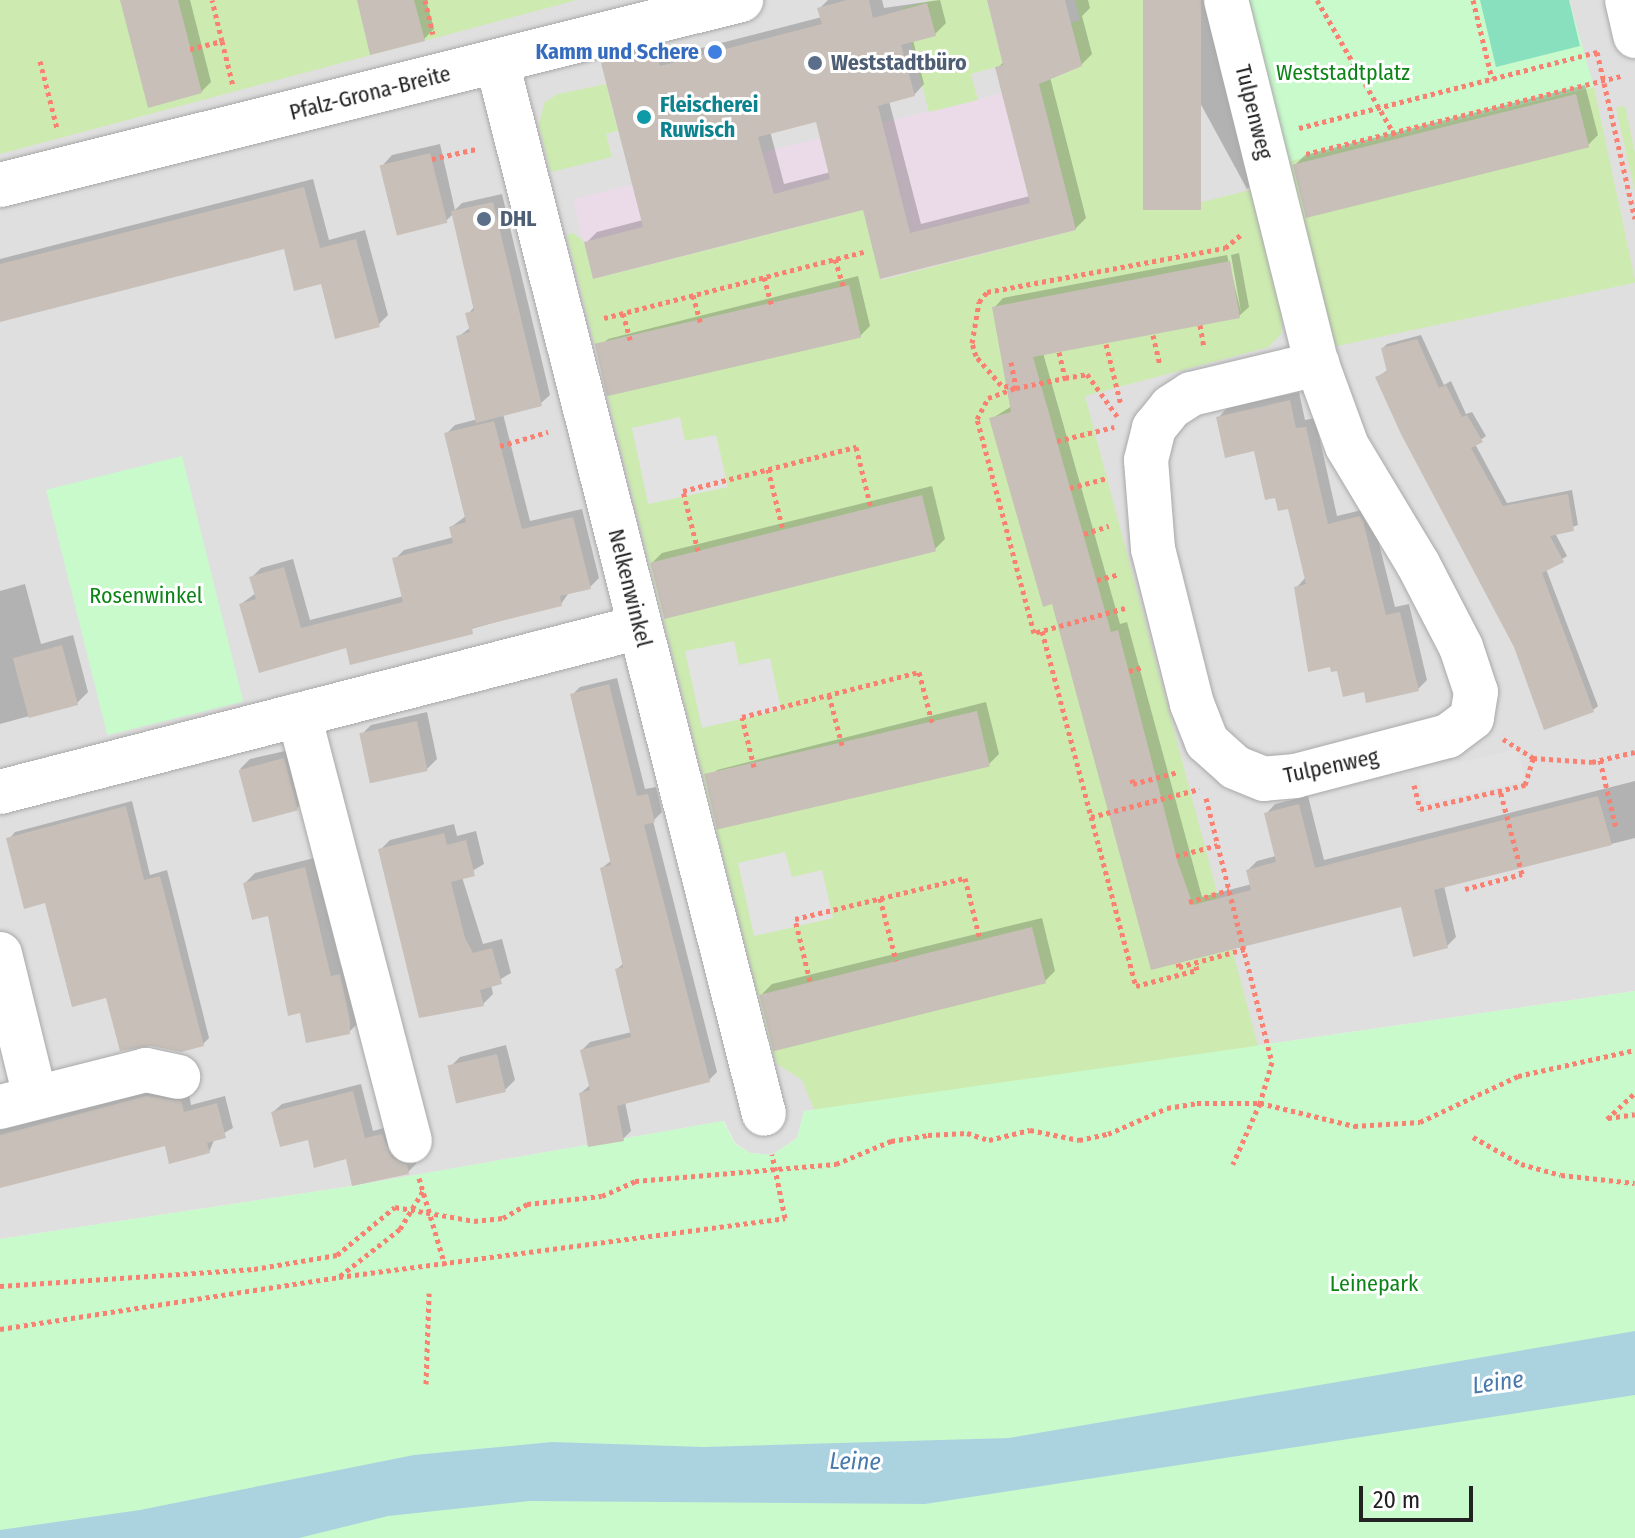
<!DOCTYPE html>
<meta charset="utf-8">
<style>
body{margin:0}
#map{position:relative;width:1635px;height:1538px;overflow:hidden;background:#f2efe9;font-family:"Fira Sans Condensed",sans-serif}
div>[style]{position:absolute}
.residential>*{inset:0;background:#e0dfdf}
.industrial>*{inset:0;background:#ebdbe8}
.grass>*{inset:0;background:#cdebb0;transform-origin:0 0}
.park>*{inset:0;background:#c8facc;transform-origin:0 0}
.pitch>*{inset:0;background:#88e0be}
.parking>*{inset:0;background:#e2e2e2;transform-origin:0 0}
.water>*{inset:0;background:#aad3df}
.shadow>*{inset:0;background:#0003}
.building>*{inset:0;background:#c7bfb8;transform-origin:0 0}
.path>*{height:5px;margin-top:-2.5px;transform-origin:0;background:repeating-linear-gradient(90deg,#fa8072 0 4px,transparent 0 8px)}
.roads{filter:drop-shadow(0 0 2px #a9a9a9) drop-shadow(0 0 2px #a9a9a9)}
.minor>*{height:44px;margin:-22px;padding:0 22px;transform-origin:22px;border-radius:22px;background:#fff}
.dots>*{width:22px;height:22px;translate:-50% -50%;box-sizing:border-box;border:4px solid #fff;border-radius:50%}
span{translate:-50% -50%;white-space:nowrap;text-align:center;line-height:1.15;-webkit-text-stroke:6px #fff;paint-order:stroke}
.shop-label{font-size:22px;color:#366cbe;font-weight:700}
.right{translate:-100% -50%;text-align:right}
.service-label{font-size:22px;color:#4e5e75;font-weight:700}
.left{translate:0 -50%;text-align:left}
.park-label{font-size:22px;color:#0c8416}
.street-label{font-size:22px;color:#222}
.culture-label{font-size:22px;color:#0d838f;font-weight:700}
.water-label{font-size:24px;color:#4a7aab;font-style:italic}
.scale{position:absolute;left:1359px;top:1486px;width:114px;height:36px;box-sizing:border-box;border:4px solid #222;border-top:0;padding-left:10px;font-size:24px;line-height:28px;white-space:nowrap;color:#222;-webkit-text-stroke:6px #fff;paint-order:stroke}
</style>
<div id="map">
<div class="residential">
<i style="clip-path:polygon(0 0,1635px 0,1635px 991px,804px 1111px,797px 1138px,772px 1155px,750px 1153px,735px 1143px,724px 1121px,352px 1186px,0 1239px)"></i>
</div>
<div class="industrial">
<i style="clip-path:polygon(1039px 84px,1076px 230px,881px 280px,863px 210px,593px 279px,573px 199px)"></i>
</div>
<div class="grass">
<i style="clip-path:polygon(0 0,577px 0,0 154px)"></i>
<i style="clip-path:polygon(932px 0,987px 0,1003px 65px,971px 74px,978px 100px,929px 112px,902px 8px)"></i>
<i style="clip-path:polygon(1075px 0,1143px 0,1194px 204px,1250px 190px,1282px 316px,1281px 334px,1269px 347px,1085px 396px,1258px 1046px,814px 1110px,802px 1080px,777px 1064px,772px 1050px,567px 235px,573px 233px,584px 242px,594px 279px,863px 210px,881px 280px,1076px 230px,1039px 84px,1082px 66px,1071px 23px,1080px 20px)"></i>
<i style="clip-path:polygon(606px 84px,618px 131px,606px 134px,612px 157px,551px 172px,539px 125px,544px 103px,558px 94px)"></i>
<i style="left:1594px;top:87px;width:200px;height:316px;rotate:78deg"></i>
<i style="clip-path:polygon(1625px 106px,1635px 153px,1635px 192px,1616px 108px)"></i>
</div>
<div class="park">
<i style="clip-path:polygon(1248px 0,1569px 0,1594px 87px,1287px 162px)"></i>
<i style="left:182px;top:456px;width:253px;height:140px;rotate:76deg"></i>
<i style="clip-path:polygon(1635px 991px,1635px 1538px,0 1538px,0 1239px,352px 1186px,723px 1121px,735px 1144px,750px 1153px,772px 1155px,797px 1138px,804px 1111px)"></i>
</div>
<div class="pitch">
<i style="clip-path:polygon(1480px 0,1569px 0,1580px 46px,1496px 67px)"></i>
</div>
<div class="parking">
<i style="clip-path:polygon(680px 417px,685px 441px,716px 435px,728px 487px,648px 504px,632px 428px)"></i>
<i style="clip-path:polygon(734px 641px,739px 665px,770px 658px,781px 710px,702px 728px,685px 651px)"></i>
<i style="left:1518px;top:749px;width:32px;height:103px;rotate:77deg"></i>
<i style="clip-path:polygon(785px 852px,792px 877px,822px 870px,833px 918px,754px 936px,738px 863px)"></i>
</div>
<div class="water">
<i style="clip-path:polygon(1635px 1331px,1635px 1395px,925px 1504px,530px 1501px,388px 1516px,299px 1538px,0 1538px,0 1530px,140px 1510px,414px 1455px,552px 1442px,704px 1447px,1009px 1438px)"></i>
</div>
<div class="shadow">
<i style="clip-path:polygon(122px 0,190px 0,211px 82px,201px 92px)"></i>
<i style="clip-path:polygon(359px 0,426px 0,434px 29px,424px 39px)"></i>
<i style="clip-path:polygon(evenodd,828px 0,882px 0,884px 8px,940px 0,946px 23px,935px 34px,913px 40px,924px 84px,914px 95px,889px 101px,921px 224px,1030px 196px,998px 68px,1004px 61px,989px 0,1088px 0,1090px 8px,1082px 16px,1092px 54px,1081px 65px,1050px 77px,1086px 218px,1075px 229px,882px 277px,864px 208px,586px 243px,597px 232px,643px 220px,603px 64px,614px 53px,665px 40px,670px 56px,822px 17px,820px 8px,828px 0,817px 120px,831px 172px,784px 184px,770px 131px,817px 120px)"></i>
<i style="clip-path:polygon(1144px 0,1212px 0,1257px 179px,1247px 189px)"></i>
<i style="clip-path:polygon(1585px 85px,1598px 135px,1588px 145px,1295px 165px,1305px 155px)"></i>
<i style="clip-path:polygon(440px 144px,455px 210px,462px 203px,502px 194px,550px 395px,540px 404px,503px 414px,530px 521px,582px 509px,599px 578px,590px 587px,570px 591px,561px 604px,352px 662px,348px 646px,260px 671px,241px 604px,256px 593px,251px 578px,261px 568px,293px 559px,310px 620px,404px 596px,395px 559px,404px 550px,454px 537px,451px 527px,466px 516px,446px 434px,455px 425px,478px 419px,458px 337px,471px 327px,468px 314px,475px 306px,454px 213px,446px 221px,382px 166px,392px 155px)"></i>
<i style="clip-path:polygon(313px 179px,329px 240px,365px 230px,388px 315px,378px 325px,285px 247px,0 320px,0 259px)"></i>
<i style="clip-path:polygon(1239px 253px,1249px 307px,1239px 316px,1043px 353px,1120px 624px,1127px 622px,1202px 897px,1252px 884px,1248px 870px,1257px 861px,1276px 856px,1266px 814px,1275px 804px,1308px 796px,1324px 860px,1635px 781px,1635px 838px,1444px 886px,1456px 937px,1447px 946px,1402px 905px,1153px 968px,1054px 602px,991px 419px,1012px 406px,994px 308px,1003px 298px,1227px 255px,1241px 312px,1231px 255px)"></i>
<i style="clip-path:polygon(858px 276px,870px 326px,860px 336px,598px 349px,608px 339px)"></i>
<i style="clip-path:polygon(1421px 335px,1444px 385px,1451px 381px,1466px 414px,1472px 412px,1486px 436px,1475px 444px,1507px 503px,1572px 490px,1578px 525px,1555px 533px,1567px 556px,1546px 569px,1598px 706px,1593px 710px,1516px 646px,1377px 377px,1388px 370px,1383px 348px,1387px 344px)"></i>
<i style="clip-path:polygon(1299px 392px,1305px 420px,1315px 418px,1337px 516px,1370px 508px,1395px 607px,1409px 604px,1427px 680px,1418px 689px,1365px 690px,1338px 668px,1296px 588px,1306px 577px,1289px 506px,1255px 449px,1218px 418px,1227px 408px)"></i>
<i style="clip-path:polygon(932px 486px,945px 539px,935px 549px,652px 563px,662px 553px)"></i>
<i style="clip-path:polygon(25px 584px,41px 644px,73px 635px,88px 692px,77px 703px,0 724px,0 591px)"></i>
<i style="clip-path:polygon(617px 678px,645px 789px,656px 787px,662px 812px,653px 821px,717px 1072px,709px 1080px,625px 1102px,631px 1131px,623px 1139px,581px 1093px,590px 1085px,582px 1050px,590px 1042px,632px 1032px,617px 969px,624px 963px,602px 868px,612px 860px,572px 695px,580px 687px)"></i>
<i style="clip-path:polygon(986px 702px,999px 754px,989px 764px,707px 780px,717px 770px)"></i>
<i style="clip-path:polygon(427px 712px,437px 759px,427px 769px,361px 735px,371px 725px)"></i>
<i style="clip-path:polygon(294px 749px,307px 798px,297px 808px,240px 769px,250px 759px)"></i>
<i style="clip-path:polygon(132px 801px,150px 875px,167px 870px,209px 1038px,203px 1044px,107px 996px,9px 839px,15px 832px)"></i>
<i style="clip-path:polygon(454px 824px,457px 836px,476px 831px,484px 864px,462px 877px,483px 944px,502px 939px,511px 973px,491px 985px,493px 994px,483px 1004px,380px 850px,390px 840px)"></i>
<i style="clip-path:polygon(314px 858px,341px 967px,349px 965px,359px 1022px,349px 1032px,301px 1011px,269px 913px,245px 883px,255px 873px)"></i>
<i style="clip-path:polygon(1042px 918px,1055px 971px,1045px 981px,762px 994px,772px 984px)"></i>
<i style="clip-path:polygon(506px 1045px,515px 1080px,505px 1090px,450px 1067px,460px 1057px)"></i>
<i style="clip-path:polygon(361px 1084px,373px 1131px,391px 1126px,415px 1157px,416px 1164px,408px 1172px,347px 1157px,273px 1112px,282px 1104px)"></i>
<i style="clip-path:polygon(156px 1089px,189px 1094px,191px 1105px,225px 1096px,233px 1128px,215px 1138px,209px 1152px,166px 1143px,0 1186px,0 1130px)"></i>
</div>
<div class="building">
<i style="clip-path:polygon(120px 0,178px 0,202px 93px,148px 108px)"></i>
<i style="clip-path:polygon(357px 0,414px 0,425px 41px,370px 55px)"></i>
<i style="clip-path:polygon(evenodd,847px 0,869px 0,873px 18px,927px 3px,936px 36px,901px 45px,915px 96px,878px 106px,910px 233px,1030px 203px,995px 67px,1003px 65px,987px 0,1065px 0,1082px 66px,1039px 84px,1076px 230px,880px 279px,863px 210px,593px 279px,584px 242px,643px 227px,601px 63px,655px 49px,660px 66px,822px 24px,817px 8px,847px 0,816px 122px,830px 179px,774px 194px,758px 137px,816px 122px)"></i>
<i style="left:1143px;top:0;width:58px;height:210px"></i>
<i style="left:1576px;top:94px;width:55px;height:292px;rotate:76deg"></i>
<i style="left:430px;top:153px;width:72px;height:52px;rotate:76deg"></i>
<i style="clip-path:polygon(304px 187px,320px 248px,356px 239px,380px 327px,335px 339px,321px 284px,294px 291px,284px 249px,0 322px,0 264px)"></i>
<i style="clip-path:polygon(493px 202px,542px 406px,476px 423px,456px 336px,470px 332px,465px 313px,474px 311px,451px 211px)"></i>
<i style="clip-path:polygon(1230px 261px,1240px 318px,1033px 357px,1111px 632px,1118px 630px,1178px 863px,1193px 905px,1251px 890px,1246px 870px,1276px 862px,1264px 813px,1299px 804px,1315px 868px,1598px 796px,1612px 845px,1434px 890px,1448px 948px,1413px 957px,1401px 907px,1151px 970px,1052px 604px,1043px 607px,989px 418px,1011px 412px,992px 307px)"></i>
<i style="left:849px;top:285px;width:54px;height:261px;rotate:77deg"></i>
<i style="clip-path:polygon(1417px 339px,1439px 388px,1446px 385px,1462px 417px,1467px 415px,1483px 442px,1471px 448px,1503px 506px,1568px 494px,1574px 531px,1550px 536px,1564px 562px,1542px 573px,1594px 712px,1544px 730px,1514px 647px,1401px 434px,1375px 377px,1387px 372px,1381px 348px)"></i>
<i style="clip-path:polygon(1290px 400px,1296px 428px,1306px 427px,1328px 524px,1360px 516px,1363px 521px,1386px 615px,1400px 612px,1419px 691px,1366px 703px,1364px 692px,1343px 697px,1337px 671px,1331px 672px,1330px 667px,1308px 672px,1294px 587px,1306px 584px,1288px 509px,1278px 511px,1275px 498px,1265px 500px,1254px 451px,1225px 458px,1216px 417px)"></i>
<i style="clip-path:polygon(494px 421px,522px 529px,573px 517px,591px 589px,560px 596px,562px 606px,472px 628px,473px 634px,350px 665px,346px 648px,259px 673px,239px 604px,256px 599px,249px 577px,284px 567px,301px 628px,403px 602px,392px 558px,453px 543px,449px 527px,466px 522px,444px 433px)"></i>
<i style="left:922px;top:495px;width:58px;height:280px;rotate:76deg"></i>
<i style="left:62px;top:645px;width:62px;height:51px;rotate:75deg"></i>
<i style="clip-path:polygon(609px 684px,637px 796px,648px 794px,655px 822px,644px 825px,710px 1082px,617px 1106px,624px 1141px,588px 1147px,579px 1093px,590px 1090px,580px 1050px,631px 1037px,615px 969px,623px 967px,600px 868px,611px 865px,570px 694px)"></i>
<i style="left:977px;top:711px;width:57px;height:280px;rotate:77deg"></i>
<i style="left:417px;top:721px;width:51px;height:59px;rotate:78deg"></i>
<i style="left:284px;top:758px;width:54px;height:47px;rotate:75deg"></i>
<i style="clip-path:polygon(126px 806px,144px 880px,160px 876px,204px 1046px,181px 1052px,151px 1046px,120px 1051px,106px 998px,72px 1007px,45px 903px,24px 909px,6px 838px)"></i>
<i style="clip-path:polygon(444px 833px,447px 845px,466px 840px,475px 876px,451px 882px,465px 938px,473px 953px,492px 948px,502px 984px,480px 990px,484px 1006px,419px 1018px,378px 849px)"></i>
<i style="clip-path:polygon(305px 867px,331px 976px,340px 974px,350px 1021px,350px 1034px,306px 1043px,300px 1013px,288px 1016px,268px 916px,252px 920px,243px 883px)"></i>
<i style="left:1032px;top:927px;width:58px;height:281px;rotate:76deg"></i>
<i style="left:497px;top:1054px;width:39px;height:51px;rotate:77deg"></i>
<i style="clip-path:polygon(353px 1091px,365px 1138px,382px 1134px,392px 1158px,407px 1165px,409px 1174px,352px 1186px,346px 1159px,314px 1168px,308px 1140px,280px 1147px,271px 1112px)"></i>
<i style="clip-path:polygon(146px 1096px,181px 1101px,184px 1112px,217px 1103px,226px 1138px,207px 1143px,210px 1153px,169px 1164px,165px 1146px,0 1188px,0 1135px)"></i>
</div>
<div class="path">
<i style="left:425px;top:0;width:35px;rotate:77deg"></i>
<i style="left:1317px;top:0;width:160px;rotate:60.1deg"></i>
<i style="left:1473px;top:0;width:81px;rotate:76.5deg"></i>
<i style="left:222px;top:41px;width:46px;rotate:76.3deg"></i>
<i style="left:190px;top:49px;width:33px;rotate:-14deg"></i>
<i style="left:222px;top:41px;width:42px;rotate:-103.7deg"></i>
<i style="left:40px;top:61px;width:69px;rotate:75.8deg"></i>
<i style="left:1299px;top:128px;width:308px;rotate:-14.3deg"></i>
<i style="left:1597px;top:52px;width:171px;rotate:77.2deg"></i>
<i style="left:1306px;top:154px;width:325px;rotate:-13.9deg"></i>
<i style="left:432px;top:159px;width:45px;rotate:-12.8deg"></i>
<i style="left:835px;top:259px;width:28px;rotate:73deg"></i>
<i style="left:764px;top:277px;width:28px;rotate:75deg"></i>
<i style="left:693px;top:295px;width:28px;rotate:75deg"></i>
<i style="left:623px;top:313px;width:28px;rotate:75deg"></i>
<i style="left:604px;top:318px;width:271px;rotate:-14.3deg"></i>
<i style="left:1200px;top:325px;width:23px;rotate:80deg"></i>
<i style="left:1153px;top:335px;width:31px;rotate:77deg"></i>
<i style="left:1106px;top:344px;width:63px;rotate:76.2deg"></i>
<i style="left:1059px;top:352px;width:27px;rotate:77deg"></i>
<i style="left:1065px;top:378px;width:22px;rotate:-10deg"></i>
<i style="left:1087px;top:374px;width:52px;rotate:54.5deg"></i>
<i style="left:1011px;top:362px;width:26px;rotate:79deg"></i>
<i style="left:1016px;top:388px;width:50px;rotate:-11.5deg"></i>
<i style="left:1057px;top:441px;width:59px;rotate:-13.8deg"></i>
<i style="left:500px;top:446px;width:50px;rotate:-16.3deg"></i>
<i style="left:768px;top:469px;width:63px;rotate:76.2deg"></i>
<i style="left:1070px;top:488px;width:39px;rotate:-15deg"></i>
<i style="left:1084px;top:534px;width:26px;rotate:-18deg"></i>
<i style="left:698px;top:551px;width:62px;rotate:-104deg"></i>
<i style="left:683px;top:491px;width:179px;rotate:-14.3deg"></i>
<i style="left:856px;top:447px;width:63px;rotate:76.2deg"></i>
<i style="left:1097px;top:580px;width:23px;rotate:-15deg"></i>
<i style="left:1125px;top:608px;width:94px;rotate:164.6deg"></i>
<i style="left:1034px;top:633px;width:221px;rotate:-104.9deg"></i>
<i style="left:977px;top:419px;width:24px;rotate:-62deg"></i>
<i style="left:988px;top:398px;width:30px;rotate:-20deg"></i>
<i style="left:1016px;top:388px;width:15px;rotate:-169deg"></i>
<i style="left:1001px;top:385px;width:38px;rotate:-131deg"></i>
<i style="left:976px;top:356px;width:14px;rotate:-107deg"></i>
<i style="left:972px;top:343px;width:42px;rotate:-80.3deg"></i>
<i style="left:979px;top:302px;width:13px;rotate:-51deg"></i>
<i style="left:987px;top:292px;width:242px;rotate:-10.5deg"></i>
<i style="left:1225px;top:248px;width:23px;rotate:-40deg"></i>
<i style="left:1042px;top:631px;width:367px;rotate:75.2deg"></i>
<i style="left:1136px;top:986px;width:63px;rotate:-14.7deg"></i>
<i style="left:1197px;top:970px;width:8px;rotate:-104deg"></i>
<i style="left:1129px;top:671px;width:15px;rotate:-16deg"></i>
<i style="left:829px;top:695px;width:52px;rotate:75.4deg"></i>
<i style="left:1503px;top:739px;width:36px;rotate:32deg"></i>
<i style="left:1533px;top:758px;width:59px;rotate:3.9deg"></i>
<i style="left:1592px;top:762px;width:44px;rotate:-13.1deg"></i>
<i style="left:1600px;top:760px;width:70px;rotate:76.8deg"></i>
<i style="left:754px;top:767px;width:51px;rotate:-103.5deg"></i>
<i style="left:742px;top:717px;width:183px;rotate:-14.3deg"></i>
<i style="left:919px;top:672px;width:52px;rotate:75.4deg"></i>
<i style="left:1132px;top:779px;width:5px;rotate:79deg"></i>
<i style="left:1133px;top:784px;width:47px;rotate:-14.9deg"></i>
<i style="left:1414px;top:785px;width:25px;rotate:76deg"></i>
<i style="left:1420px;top:809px;width:108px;rotate:-12.9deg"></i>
<i style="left:1525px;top:785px;width:28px;rotate:-73deg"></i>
<i style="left:1206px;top:798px;width:272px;rotate:76deg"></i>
<i style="left:1272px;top:1062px;width:43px;rotate:106.3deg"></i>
<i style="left:1260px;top:1103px;width:67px;rotate:113.9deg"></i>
<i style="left:1091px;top:817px;width:112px;rotate:-14.5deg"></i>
<i style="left:1176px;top:856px;width:43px;rotate:-14.7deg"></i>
<i style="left:1465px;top:889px;width:59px;rotate:-14.7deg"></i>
<i style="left:1522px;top:874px;width:87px;rotate:-104.7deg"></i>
<i style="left:880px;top:898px;width:65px;rotate:75.7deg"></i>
<i style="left:1189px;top:902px;width:42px;rotate:-16.7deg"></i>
<i style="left:1178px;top:963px;width:4px;rotate:76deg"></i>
<i style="left:1179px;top:967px;width:68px;rotate:-15.3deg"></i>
<i style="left:810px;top:981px;width:64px;rotate:-103.6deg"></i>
<i style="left:795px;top:919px;width:175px;rotate:-13.6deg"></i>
<i style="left:965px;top:878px;width:64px;rotate:76.4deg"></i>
<i style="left:1608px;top:1118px;width:27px;rotate:-8deg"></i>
<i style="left:1607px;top:1119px;width:38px;rotate:-43deg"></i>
<i style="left:1473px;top:1137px;width:55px;rotate:29.4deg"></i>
<i style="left:1521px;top:1164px;width:41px;rotate:15.4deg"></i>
<i style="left:1561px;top:1175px;width:74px;rotate:6.2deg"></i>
<i style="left:419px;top:1178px;width:91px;rotate:73.4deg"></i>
<i style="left:340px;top:1276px;width:76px;rotate:-38.1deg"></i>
<i style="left:400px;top:1229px;width:44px;rotate:-58.8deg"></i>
<i style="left:0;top:1286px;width:255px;rotate:-3.8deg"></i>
<i style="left:254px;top:1269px;width:84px;rotate:-9.6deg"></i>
<i style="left:337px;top:1255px;width:75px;rotate:-39.6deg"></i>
<i style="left:395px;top:1207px;width:80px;rotate:10deg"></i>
<i style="left:474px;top:1221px;width:29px;rotate:-6deg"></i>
<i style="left:503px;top:1218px;width:28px;rotate:-30deg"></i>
<i style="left:527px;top:1204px;width:75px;rotate:-6.1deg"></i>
<i style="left:602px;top:1196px;width:36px;rotate:-24deg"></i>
<i style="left:635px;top:1181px;width:202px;rotate:-4.8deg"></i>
<i style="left:836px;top:1164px;width:60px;rotate:-22.7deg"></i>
<i style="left:891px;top:1141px;width:37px;rotate:-9deg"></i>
<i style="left:928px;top:1135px;width:39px;rotate:-3deg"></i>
<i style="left:967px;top:1133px;width:23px;rotate:18deg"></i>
<i style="left:989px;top:1140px;width:42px;rotate:-13.7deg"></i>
<i style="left:1030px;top:1130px;width:50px;rotate:11.5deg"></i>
<i style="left:1079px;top:1140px;width:30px;rotate:-12deg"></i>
<i style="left:1108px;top:1134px;width:64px;rotate:-23.8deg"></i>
<i style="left:1167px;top:1108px;width:30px;rotate:-9deg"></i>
<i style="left:1197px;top:1103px;width:63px"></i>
<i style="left:1260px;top:1103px;width:97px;rotate:13.7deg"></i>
<i style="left:1354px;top:1126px;width:66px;rotate:-3.5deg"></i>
<i style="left:1420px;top:1122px;width:108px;rotate:-25.1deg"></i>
<i style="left:1518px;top:1076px;width:120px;rotate:-12.5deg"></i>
<i style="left:0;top:1329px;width:343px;rotate:-8.7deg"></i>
<i style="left:339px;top:1277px;width:450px;rotate:-7.5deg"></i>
<i style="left:785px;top:1218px;width:65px;rotate:-101.5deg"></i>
<i style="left:426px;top:1384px;width:91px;rotate:-88.1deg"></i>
</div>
<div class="roads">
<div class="minor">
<i style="left:1226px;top:0;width:375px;rotate:76deg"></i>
<i style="left:1317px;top:364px;width:87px;rotate:69.9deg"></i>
<i style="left:1347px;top:446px;width:138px;rotate:59deg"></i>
<i style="left:1418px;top:564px;width:93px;rotate:62.6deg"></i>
<i style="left:1461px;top:647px;width:47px;rotate:71.6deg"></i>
<i style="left:1476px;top:692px;width:26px;rotate:99deg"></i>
<i style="left:1472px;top:718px;width:30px;rotate:143deg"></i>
<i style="left:1448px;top:736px;width:157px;rotate:165.3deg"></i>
<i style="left:1296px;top:776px;width:32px;rotate:175deg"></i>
<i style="left:1264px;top:779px;width:31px;rotate:-158deg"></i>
<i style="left:1235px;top:767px;width:38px;rotate:-138deg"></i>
<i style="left:1207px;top:742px;width:41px;rotate:-111.5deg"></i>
<i style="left:1192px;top:704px;width:160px;rotate:-104.1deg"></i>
<i style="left:1153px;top:549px;width:89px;rotate:-94.5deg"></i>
<i style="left:1146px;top:460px;width:33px;rotate:-76deg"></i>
<i style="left:1154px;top:428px;width:27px;rotate:-51deg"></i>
<i style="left:1171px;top:407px;width:24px;rotate:-33deg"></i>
<i style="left:1191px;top:394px;width:130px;rotate:-13.4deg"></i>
<i style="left:1627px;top:0;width:37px;rotate:77deg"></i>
<i style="left:497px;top:62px;width:1085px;rotate:75.76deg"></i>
<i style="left:0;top:185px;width:764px;rotate:-14.02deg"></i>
<i style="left:299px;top:715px;width:440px;rotate:75.4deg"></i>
<i style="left:0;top:792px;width:661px;rotate:-14.46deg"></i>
<i style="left:0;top:954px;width:147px;rotate:76.2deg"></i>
<i style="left:0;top:1107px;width:151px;rotate:-14.2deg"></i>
<i style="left:146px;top:1070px;width:33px;rotate:12deg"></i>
</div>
</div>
<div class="dots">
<i style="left:715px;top:52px;background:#3f7fe0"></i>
<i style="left:815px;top:63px;background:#5c6f8a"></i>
<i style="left:644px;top:117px;background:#0f9aa8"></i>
<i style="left:484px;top:219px;background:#5c6f8a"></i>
</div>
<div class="shop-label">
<span class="right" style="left:699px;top:52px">Kamm und Schere</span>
</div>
<div class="service-label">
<span class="left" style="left:831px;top:63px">Weststadtbüro</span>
<span class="left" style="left:500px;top:219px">DHL</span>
</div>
<div class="park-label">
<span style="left:1343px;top:73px">Weststadtplatz</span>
<span style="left:146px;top:596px">Rosenwinkel</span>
<span style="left:1374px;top:1284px">Leinepark</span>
</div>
<div class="street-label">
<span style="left:370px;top:93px;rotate:-14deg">Pfalz-Grona-Breite</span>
<span style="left:1254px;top:112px;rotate:76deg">Tulpenweg</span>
<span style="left:630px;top:588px;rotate:76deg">Nelkenwinkel</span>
<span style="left:1331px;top:766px;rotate:-12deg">Tulpenweg</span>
</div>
<div class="culture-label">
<span class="left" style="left:660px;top:117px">Fleischerei<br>Ruwisch</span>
</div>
<div class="water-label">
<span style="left:1498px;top:1383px;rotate:-8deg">Leine</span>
<span style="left:855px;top:1462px;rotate:1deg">Leine</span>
</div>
<div class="scale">20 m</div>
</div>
